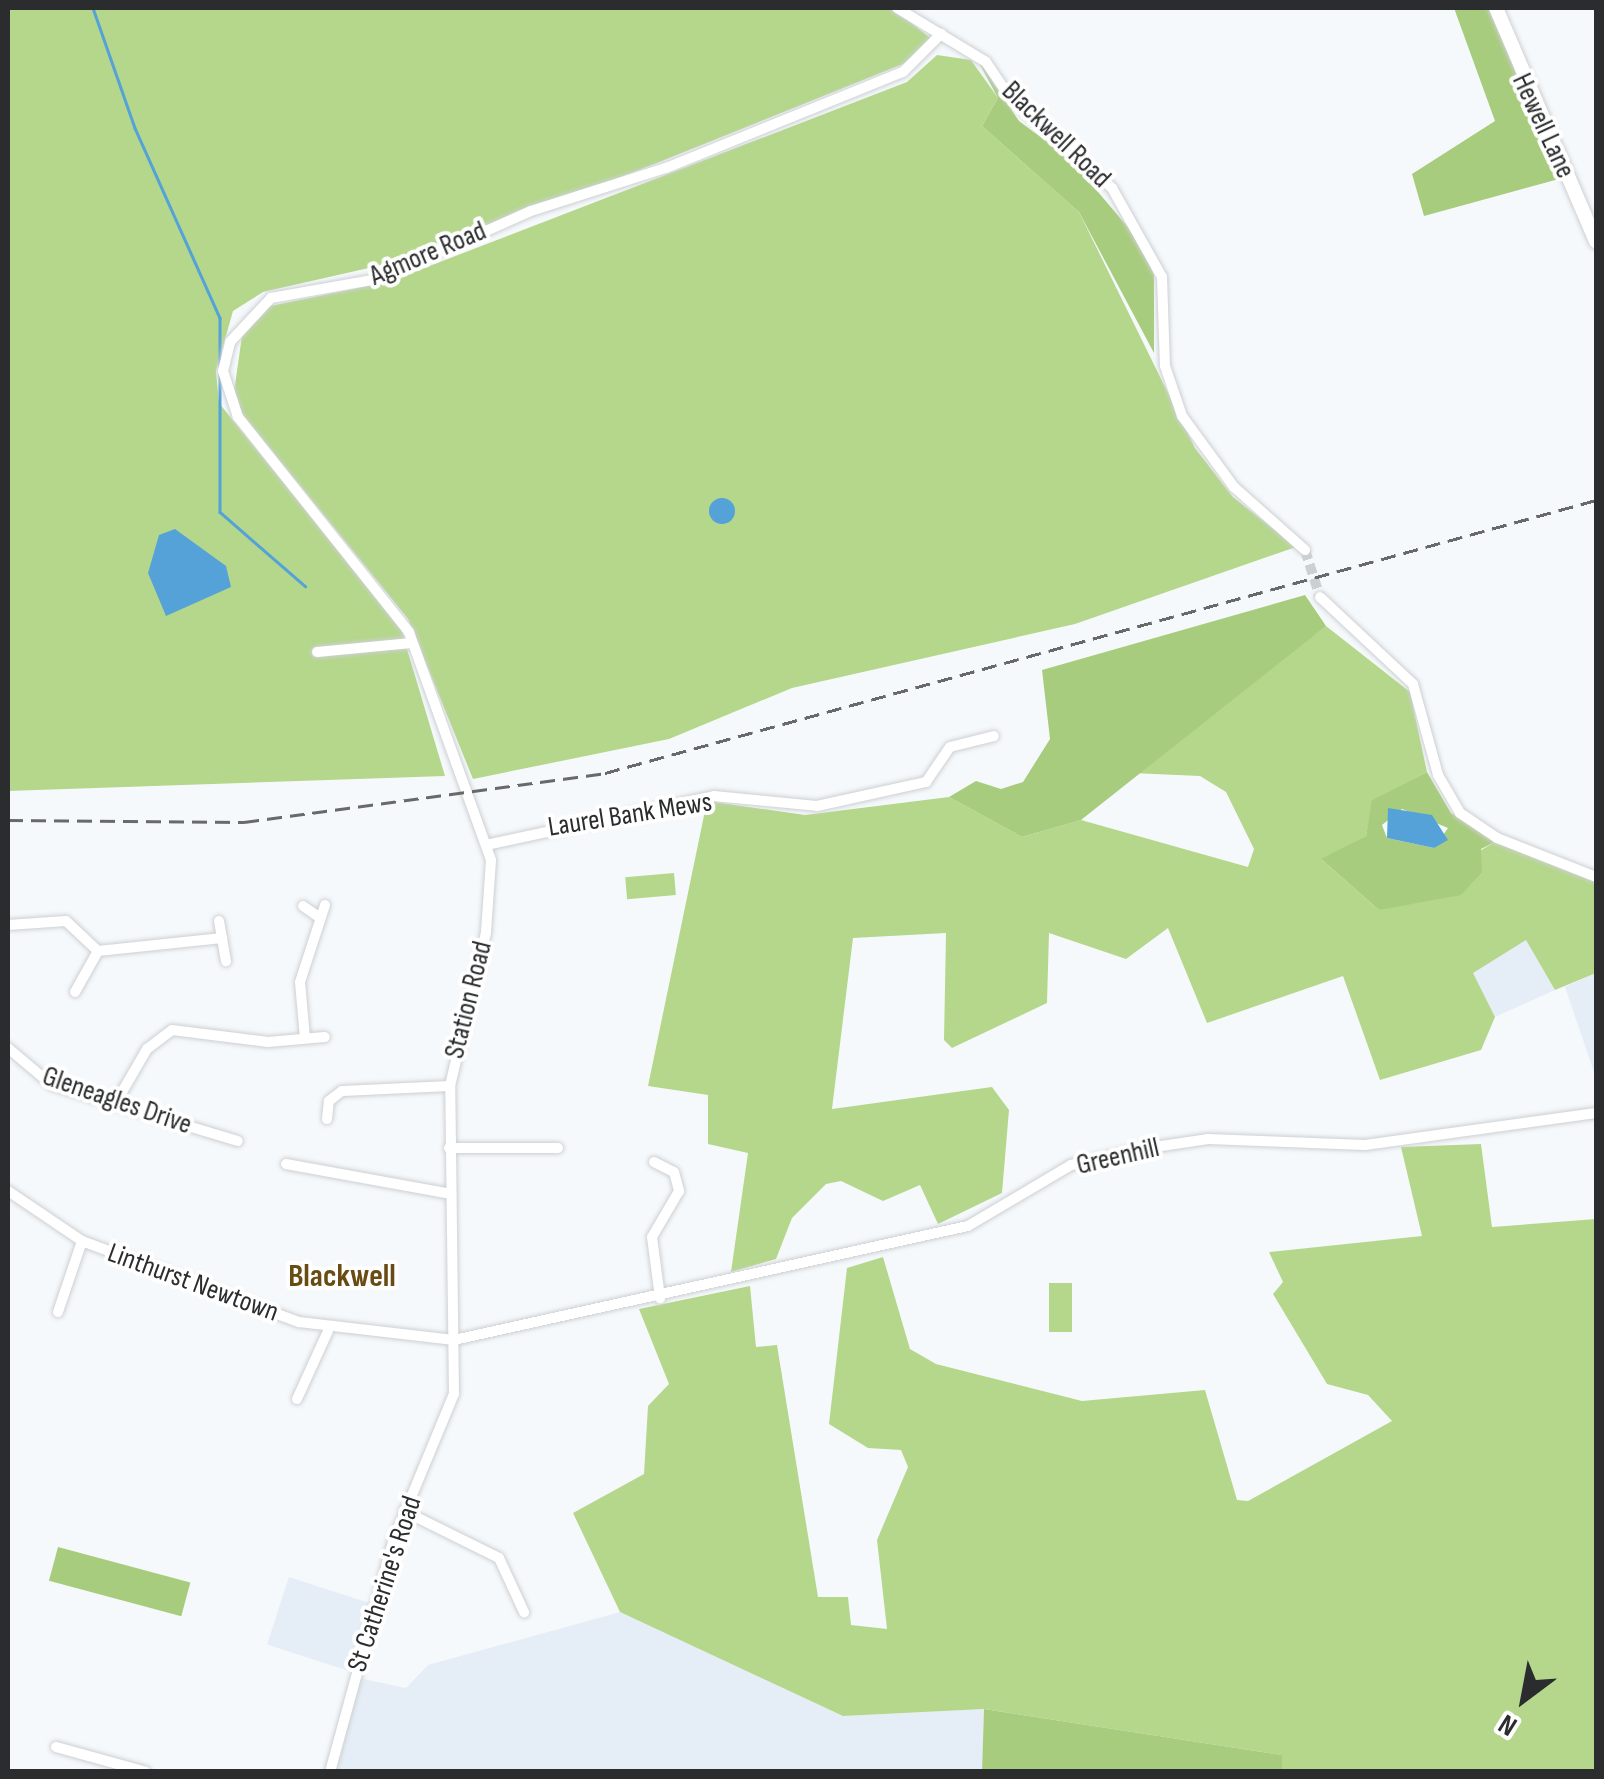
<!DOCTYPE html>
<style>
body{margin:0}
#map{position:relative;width:1604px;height:1779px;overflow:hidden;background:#f6f9fc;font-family:"Sofia Sans Condensed",sans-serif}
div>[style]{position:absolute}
.built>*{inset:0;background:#e5eef6;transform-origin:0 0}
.green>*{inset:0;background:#b4d78b;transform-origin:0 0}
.forest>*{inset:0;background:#a8cc7d;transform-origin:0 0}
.water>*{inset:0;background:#55a2d9}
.round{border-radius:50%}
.stream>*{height:2.5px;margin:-1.25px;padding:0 1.25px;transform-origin:1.25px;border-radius:1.25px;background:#55a2d9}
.minor-tunnel>*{height:10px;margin-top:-5px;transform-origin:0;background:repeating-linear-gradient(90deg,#cdd0d3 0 10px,transparent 0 15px)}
.roads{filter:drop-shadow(0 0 2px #cdd0d2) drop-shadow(0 0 2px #cdd0d2)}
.minor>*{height:10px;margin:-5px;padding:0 5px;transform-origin:5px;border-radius:5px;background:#fff}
.major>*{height:14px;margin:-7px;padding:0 7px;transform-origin:7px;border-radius:7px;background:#fff}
.rail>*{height:2.5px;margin-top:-1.25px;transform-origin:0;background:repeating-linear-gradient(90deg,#67696a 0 15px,transparent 0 23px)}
span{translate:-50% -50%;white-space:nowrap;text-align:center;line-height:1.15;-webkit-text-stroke:8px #fff;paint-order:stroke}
.street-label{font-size:28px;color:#2b2c2d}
.quarter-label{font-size:32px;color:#694c14;font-weight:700}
.frame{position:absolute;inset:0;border:10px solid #2b2c2d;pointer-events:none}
.north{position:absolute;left:1474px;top:1649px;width:100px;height:100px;-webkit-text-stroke:8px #fff;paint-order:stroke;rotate:212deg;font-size:28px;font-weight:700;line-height:40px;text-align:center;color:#2b2c2d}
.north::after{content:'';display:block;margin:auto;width:35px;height:45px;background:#2b2c2d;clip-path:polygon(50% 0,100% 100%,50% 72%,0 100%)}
</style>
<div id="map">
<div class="built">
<i style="clip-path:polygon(1527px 939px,1555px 990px,1495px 1017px,1472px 973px)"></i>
<i style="clip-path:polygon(1596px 973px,1596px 1078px,1565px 987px)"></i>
<i style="left:289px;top:1577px;width:86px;height:71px;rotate:18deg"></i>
<i style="clip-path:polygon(620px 1612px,843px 1716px,984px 1709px,982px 1771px,335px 1772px,359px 1678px,406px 1688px,428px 1665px)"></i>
</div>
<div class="green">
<i style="clip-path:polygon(8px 8px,892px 8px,933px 40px,903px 64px,657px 163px,404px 260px,263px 292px,233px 311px,216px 371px,219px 403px,401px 629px,445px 776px,8px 791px)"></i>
<i style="clip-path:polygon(937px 55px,971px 60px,998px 98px,982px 126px,1079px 212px,1195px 448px,1233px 497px,1296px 547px,1075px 624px,792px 688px,669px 739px,473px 779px,408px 619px,243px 415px,234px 392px,242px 336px,270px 306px,388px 282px,907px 82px)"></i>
<i style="clip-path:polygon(1326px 626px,1410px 692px,1427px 772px,1373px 800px,1366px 836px,1322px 860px,1379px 910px,1495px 842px,1596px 881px,1596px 973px,1555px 990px,1526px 940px,1473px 973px,1495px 1017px,1481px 1050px,1380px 1080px,1343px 976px,1207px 1023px,1168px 928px,1126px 959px,1049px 933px,1047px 1003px,952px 1048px,944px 1040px,946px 933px,853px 938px,832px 1109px,992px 1087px,1009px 1110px,1002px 1193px,938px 1224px,920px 1185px,883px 1201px,841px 1181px,826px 1184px,792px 1218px,776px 1259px,731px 1272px,748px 1153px,708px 1144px,708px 1095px,648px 1086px,707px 801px,805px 815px,949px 797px,1022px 837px,1081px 820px,1248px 867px,1254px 849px,1226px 792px,1200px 776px,1131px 773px)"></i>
<i style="left:674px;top:873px;width:22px;height:49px;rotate:85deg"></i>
<i style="clip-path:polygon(1481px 1144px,1492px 1227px,1596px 1219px,1596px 1771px,1282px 1771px,1281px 1755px,984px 1709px,843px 1716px,620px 1612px,573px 1513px,644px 1474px,648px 1406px,669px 1384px,639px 1309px,750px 1286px,756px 1347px,777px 1345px,818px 1597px,848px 1597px,851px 1625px,887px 1629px,877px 1540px,908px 1467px,901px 1450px,868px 1448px,829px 1424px,847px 1268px,883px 1257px,910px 1349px,936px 1364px,1082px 1401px,1205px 1390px,1237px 1500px,1248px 1501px,1392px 1421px,1368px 1395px,1327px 1384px,1273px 1294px,1283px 1282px,1269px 1252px,1422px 1236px,1401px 1147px)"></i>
<i style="left:1049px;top:1283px;width:23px;height:49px"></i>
</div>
<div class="forest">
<i style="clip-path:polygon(1454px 8px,1490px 8px,1559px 179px,1424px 216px,1412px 174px,1495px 121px)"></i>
<i style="clip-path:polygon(976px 57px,1019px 121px,1070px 159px,1138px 239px,1154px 275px,1154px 353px,1079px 212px,982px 126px,998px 98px)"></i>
<i style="clip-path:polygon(1305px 595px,1326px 626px,1081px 820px,1022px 837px,949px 797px,976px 781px,1001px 789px,1023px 782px,1050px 739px,1042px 670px)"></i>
<i style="clip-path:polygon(evenodd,1427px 772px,1451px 813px,1495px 842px,1481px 849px,1482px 872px,1461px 895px,1379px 910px,1321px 859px,1366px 836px,1372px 800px,1427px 772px,1402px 809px,1448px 828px,1434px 848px,1387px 838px,1382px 825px,1402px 809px)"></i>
<i style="left:58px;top:1547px;width:137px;height:35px;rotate:15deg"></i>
<i style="clip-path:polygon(984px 1709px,1282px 1755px,1282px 1771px,982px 1771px)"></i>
</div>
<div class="water">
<i class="round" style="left:709px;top:498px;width:26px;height:26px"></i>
<i style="clip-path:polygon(175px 529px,226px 566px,231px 587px,166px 616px,148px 573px,159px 535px)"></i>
<i style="clip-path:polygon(1388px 808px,1432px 815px,1448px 840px,1434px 848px,1387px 838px)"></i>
</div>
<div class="stream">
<i style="left:93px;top:8px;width:127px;rotate:70.7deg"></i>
<i style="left:135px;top:128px;width:208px;rotate:65.9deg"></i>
<i style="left:220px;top:318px;width:194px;rotate:90deg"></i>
<i style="left:220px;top:512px;width:113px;rotate:41deg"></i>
</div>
<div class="minor-tunnel">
<i style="left:1305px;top:550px;width:49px;rotate:72.3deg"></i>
</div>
<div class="roads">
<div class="minor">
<i style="left:897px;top:8px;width:104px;rotate:31.2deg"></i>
<i style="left:986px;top:62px;width:45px;rotate:56deg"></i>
<i style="left:1011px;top:99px;width:135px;rotate:41.4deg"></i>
<i style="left:1112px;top:188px;width:102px;rotate:60.7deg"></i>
<i style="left:1162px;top:277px;width:89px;rotate:88.1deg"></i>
<i style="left:1165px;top:366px;width:53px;rotate:71.2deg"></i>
<i style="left:1182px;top:416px;width:88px;rotate:53.8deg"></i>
<i style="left:1234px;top:487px;width:95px;rotate:41.6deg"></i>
<i style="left:1320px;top:597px;width:127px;rotate:43.1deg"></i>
<i style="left:1413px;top:684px;width:94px;rotate:74.6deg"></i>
<i style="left:1438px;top:775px;width:44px;rotate:59.9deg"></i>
<i style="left:1460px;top:813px;width:45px;rotate:34deg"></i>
<i style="left:1497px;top:838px;width:106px;rotate:21.5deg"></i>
<i style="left:317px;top:652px;width:95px;rotate:-5.4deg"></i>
<i style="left:486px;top:845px;width:233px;rotate:-12.1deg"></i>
<i style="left:714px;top:796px;width:103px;rotate:5.5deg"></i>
<i style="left:817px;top:806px;width:112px;rotate:-12.4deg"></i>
<i style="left:926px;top:782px;width:42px;rotate:-55.6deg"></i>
<i style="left:950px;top:747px;width:45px;rotate:-14deg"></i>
<i style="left:303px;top:906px;width:16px;rotate:35deg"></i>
<i style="left:219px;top:921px;width:41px;rotate:80.1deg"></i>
<i style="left:8px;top:925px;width:58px;rotate:-3.9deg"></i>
<i style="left:66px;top:921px;width:44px;rotate:43.2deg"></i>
<i style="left:98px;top:951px;width:125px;rotate:-6deg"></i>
<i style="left:75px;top:992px;width:47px;rotate:-60.7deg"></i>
<i style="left:305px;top:1038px;width:56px;rotate:-95.1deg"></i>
<i style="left:300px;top:982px;width:81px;rotate:-72deg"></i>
<i style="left:8px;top:1048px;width:57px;rotate:40.1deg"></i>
<i style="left:52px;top:1085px;width:194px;rotate:16.8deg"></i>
<i style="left:118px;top:1099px;width:58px;rotate:-59.9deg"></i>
<i style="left:147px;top:1049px;width:31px;rotate:-37deg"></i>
<i style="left:172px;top:1030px;width:97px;rotate:7.1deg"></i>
<i style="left:268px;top:1042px;width:57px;rotate:-5deg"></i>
<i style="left:327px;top:1119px;width:18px;rotate:-84deg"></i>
<i style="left:329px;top:1101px;width:16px;rotate:-38deg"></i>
<i style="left:342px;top:1091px;width:108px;rotate:-2.7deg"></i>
<i style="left:449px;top:1148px;width:109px"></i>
<i style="left:654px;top:1162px;width:22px;rotate:27deg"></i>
<i style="left:674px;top:1172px;width:20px;rotate:75deg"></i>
<i style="left:679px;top:1191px;width:53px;rotate:120.4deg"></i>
<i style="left:652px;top:1237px;width:62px;rotate:82.5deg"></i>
<i style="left:286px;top:1164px;width:168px;rotate:10.3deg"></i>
<i style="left:8px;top:1191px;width:89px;rotate:34deg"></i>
<i style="left:82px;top:1241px;width:232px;rotate:20.5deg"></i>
<i style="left:299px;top:1322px;width:156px;rotate:6.6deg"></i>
<i style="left:454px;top:1340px;width:526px;rotate:-12.51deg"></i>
<i style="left:968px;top:1226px;width:120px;rotate:-30.6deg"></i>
<i style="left:1071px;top:1165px;width:79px;rotate:-12.4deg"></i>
<i style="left:1148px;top:1148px;width:61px;rotate:-8.5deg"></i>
<i style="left:1208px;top:1139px;width:157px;rotate:2.2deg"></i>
<i style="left:1365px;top:1145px;width:233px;rotate:-7.9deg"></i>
<i style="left:58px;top:1312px;width:75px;rotate:-71.3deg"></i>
<i style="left:297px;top:1399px;width:75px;rotate:-65.5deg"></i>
<i style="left:404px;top:1511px;width:106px;rotate:26.3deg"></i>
<i style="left:499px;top:1558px;width:60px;rotate:65.2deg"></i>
<i style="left:56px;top:1747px;width:93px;rotate:15.5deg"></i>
<i style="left:330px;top:1772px;width:239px;rotate:-74.7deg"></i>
<i style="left:393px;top:1541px;width:159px;rotate:-67.5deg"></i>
<i style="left:454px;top:1394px;width:308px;rotate:-90.7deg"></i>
<i style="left:450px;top:1086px;width:158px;rotate:-76.8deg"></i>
<i style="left:486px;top:932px;width:72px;rotate:-86deg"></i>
<i style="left:491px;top:860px;width:242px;rotate:-109.8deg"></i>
<i style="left:409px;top:632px;width:275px;rotate:-128.5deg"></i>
<i style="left:238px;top:417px;width:48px;rotate:-108.1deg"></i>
<i style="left:223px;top:371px;width:30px;rotate:-76deg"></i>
<i style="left:230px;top:342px;width:60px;rotate:-47deg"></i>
<i style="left:271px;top:298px;width:109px;rotate:-10.1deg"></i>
<i style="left:378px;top:279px;width:167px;rotate:-24deg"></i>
<i style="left:531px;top:211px;width:142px;rotate:-17.7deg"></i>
<i style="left:666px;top:168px;width:256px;rotate:-22.1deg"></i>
<i style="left:903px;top:72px;width:54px;rotate:-45deg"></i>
</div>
<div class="major">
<i style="left:1496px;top:8px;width:254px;rotate:66.8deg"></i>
</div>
</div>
<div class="rail">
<i style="left:8px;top:820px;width:236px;rotate:0.5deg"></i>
<i style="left:244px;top:822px;width:364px;rotate:-7.7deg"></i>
<i style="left:605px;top:773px;width:1028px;rotate:-15.4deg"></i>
</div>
<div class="street-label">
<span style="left:1543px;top:126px;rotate:65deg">Hewell Lane</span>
<span style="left:1056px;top:135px;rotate:44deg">Blackwell Road</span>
<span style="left:428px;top:254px;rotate:-23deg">Agmore Road</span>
<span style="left:630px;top:815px;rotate:-9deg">Laurel Bank Mews</span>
<span style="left:469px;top:1000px;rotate:-76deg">Station Road</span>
<span style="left:117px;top:1101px;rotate:19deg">Gleneagles Drive</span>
<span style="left:1118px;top:1157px;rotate:-13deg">Greenhill</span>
<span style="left:193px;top:1283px;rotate:20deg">Linthurst Newtown</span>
<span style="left:385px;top:1584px;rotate:-72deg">St Catherine's Road</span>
</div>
<div class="quarter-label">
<span style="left:342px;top:1277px">Blackwell</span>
</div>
<div class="frame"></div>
<div class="north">N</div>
</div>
